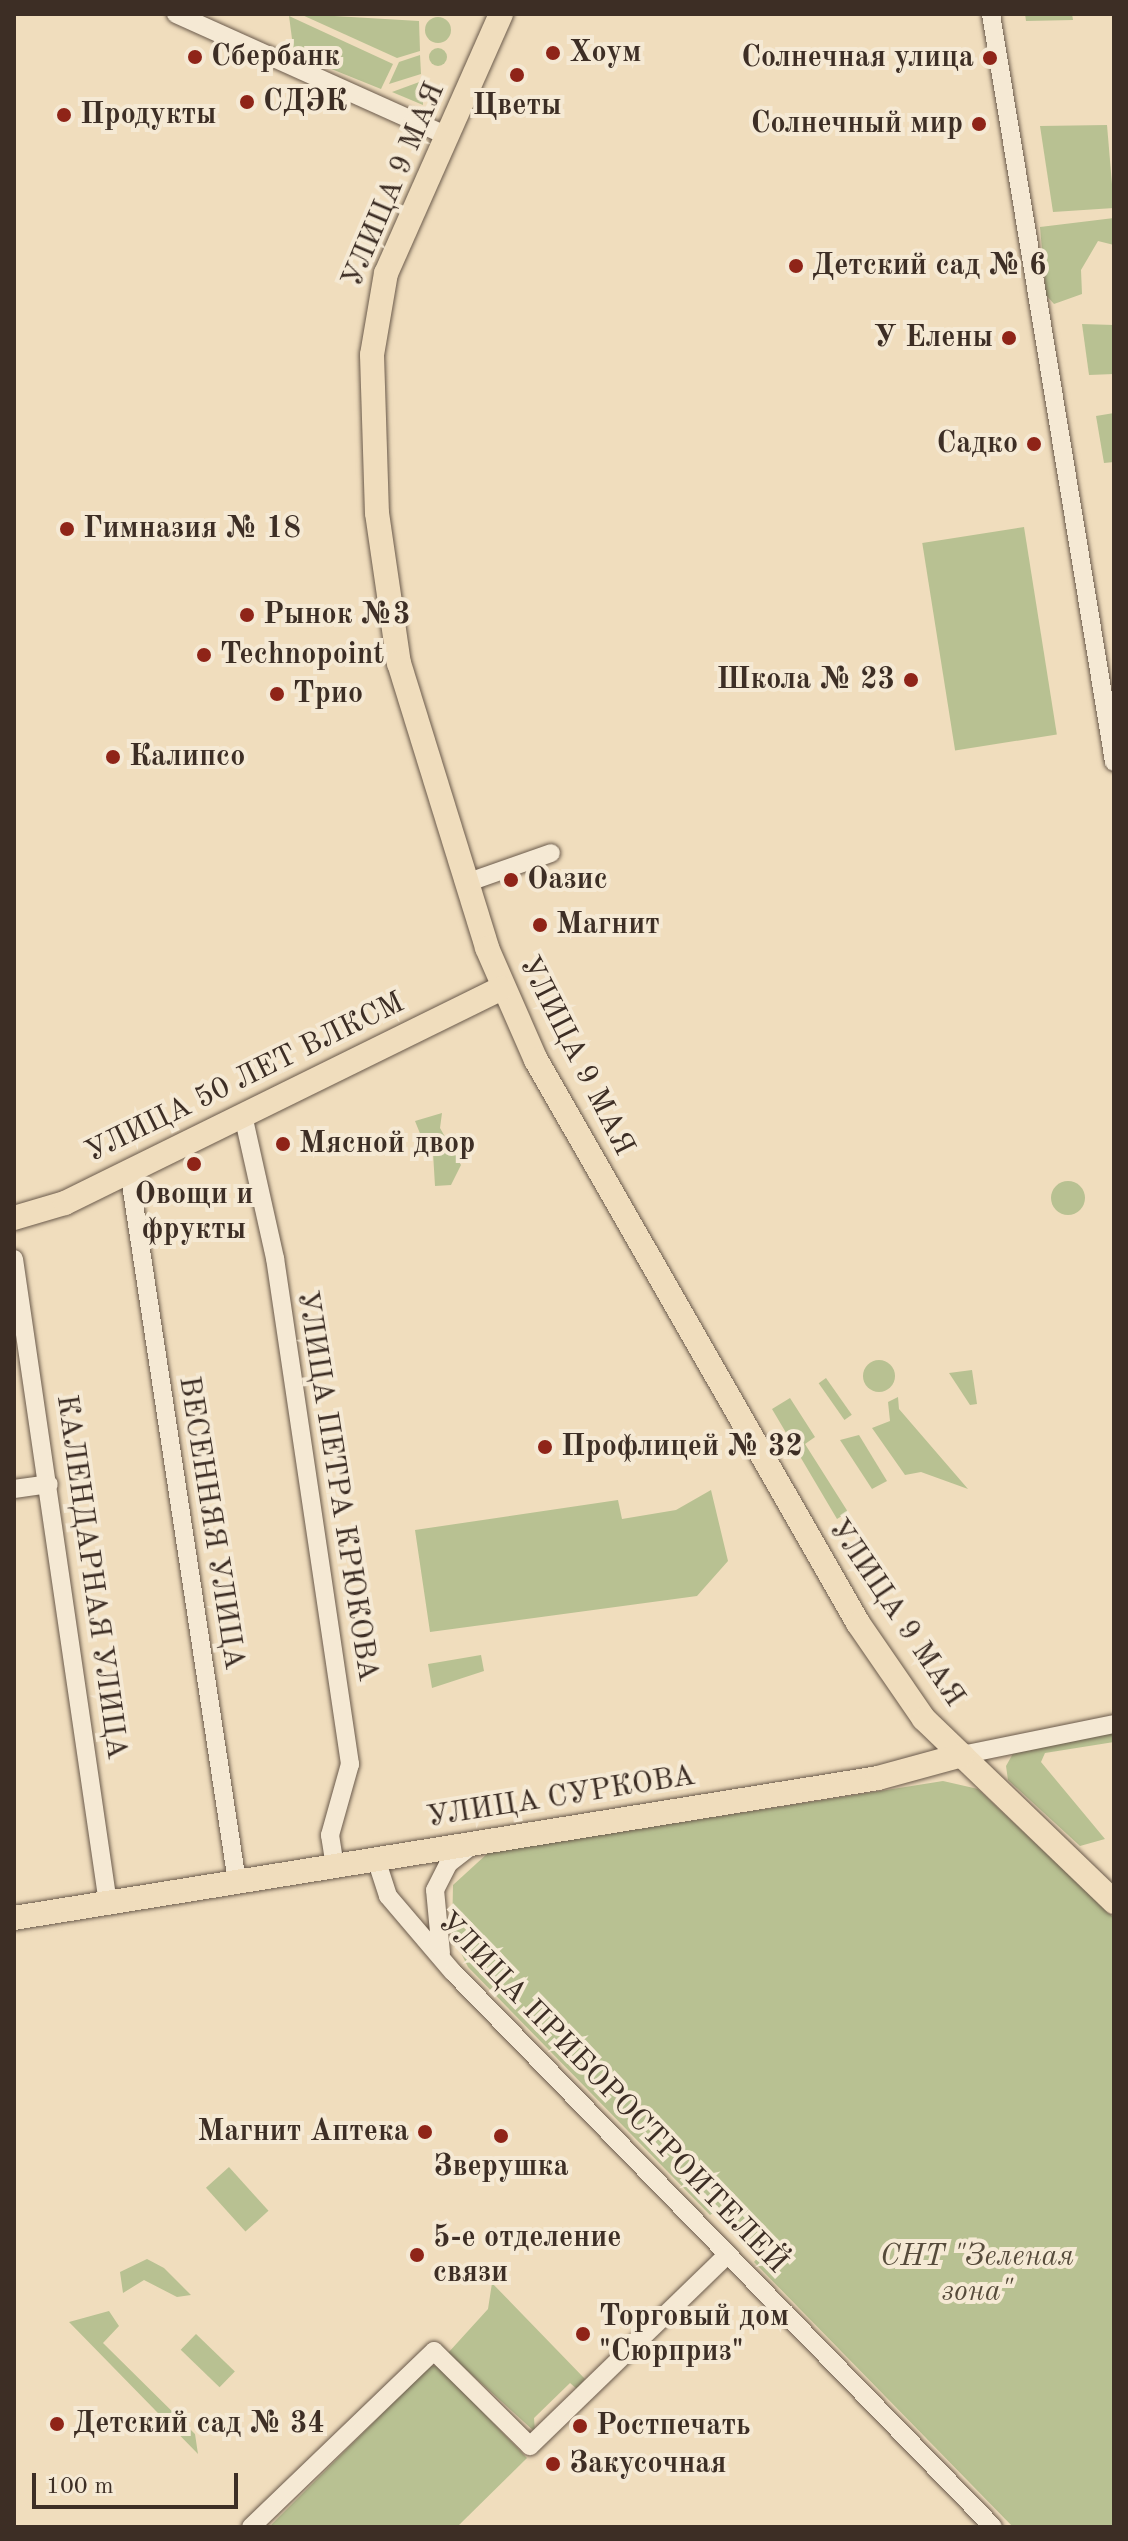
<!DOCTYPE html>
<meta charset="utf-8">
<style>
body{margin:0}
#map{position:relative;width:1128px;height:2541px;overflow:hidden;background:#f0ddbd;font-family:"Old Standard TT",serif}
div>[style]{position:absolute}
.green>*{inset:0;background:#b8c192;transform-origin:0 0}
.round{border-radius:50%}
.roads{filter:drop-shadow(0 0 2px #6a5a4b) drop-shadow(0 0 2px #6a5a4b)}
.minor>*{height:18px;margin:-9px;padding:0 9px;transform-origin:9px;border-radius:9px;background:#f5e9d4}
.major>*{height:24px;margin:-12px;padding:0 12px;transform-origin:12px;border-radius:12px;background:#f0ddbd}
.dots>*{width:22px;height:22px;translate:-50% -50%;box-sizing:border-box;border:4px solid #f5e9d4;border-radius:50%}
span{translate:-50% -50%;white-space:nowrap;text-align:center;line-height:1.15;-webkit-text-stroke:8px #f5e9d4;paint-order:stroke}
.poi-label{font-size:30px;color:#3d2e25;font-weight:700}
.left{translate:0 -50%;text-align:left}
.right{translate:-100% -50%;text-align:right}
.street-label{font-size:30px;color:#3d2e25}
.park-label{font-size:30px;color:#564b3b;font-style:italic}
.frame{position:absolute;inset:0;border:16px solid #3d2e25;pointer-events:none}
.scale{position:absolute;left:32px;top:2473px;width:206px;height:36px;box-sizing:border-box;border:4px solid #3d2e25;border-top:0;padding-left:10px;font-size:24px;line-height:28px;white-space:nowrap;color:#3d2e25;-webkit-text-stroke:6px #f5e9d4;paint-order:stroke}
</style>
<div id="map">
<div class="green">
<i style="clip-path:polygon(300px 14px,419px 21px,420px 51px,397px 58px)"></i>
<i style="clip-path:polygon(1025px 14px,1072px 14px,1073px 20px,1026px 21px)"></i>
<i style="clip-path:polygon(289px 16px,393px 64px,381px 89px,294px 54px)"></i>
<i class="round" style="left:425px;top:17px;width:26px;height:26px"></i>
<i class="round" style="left:429px;top:48px;width:18px;height:18px"></i>
<i style="clip-path:polygon(420px 55px,421px 74px,389px 84px,399px 62px)"></i>
<i style="clip-path:polygon(422px 81px,423px 105px,392px 92px)"></i>
<i style="clip-path:polygon(1107px 125px,1114px 208px,1053px 212px,1040px 126px)"></i>
<i style="clip-path:polygon(1114px 218px,1114px 245px,1098px 241px,1081px 270px,1082px 294px,1054px 304px,1046px 295px,1040px 227px)"></i>
<i style="clip-path:polygon(1082px 324px,1114px 325px,1114px 374px,1089px 375px)"></i>
<i style="clip-path:polygon(1114px 413px,1114px 462px,1104px 463px,1096px 416px)"></i>
<i style="left:1024px;top:527px;width:210px;height:103px;rotate:81deg"></i>
<i style="clip-path:polygon(442px 1113px,440px 1128px,461px 1165px,451px 1185px,435px 1186px,432px 1136px,421px 1136px,415px 1121px)"></i>
<i class="round" style="left:1051px;top:1181px;width:34px;height:34px"></i>
<i class="round" style="left:863px;top:1360px;width:32px;height:32px"></i>
<i style="clip-path:polygon(972px 1370px,977px 1404px,970px 1405px,949px 1373px)"></i>
<i style="left:826px;top:1378px;width:45px;height:9px;rotate:55deg"></i>
<i style="clip-path:polygon(898px 1397px,899px 1409px,968px 1489px,921px 1472px,905px 1475px,872px 1428px,890px 1421px,888px 1402px)"></i>
<i style="clip-path:polygon(790px 1398px,815px 1437px,805px 1444px,848px 1512px,837px 1519px,772px 1409px)"></i>
<i style="clip-path:polygon(859px 1435px,887px 1481px,872px 1489px,840px 1440px)"></i>
<i style="clip-path:polygon(711px 1490px,728px 1561px,697px 1596px,430px 1632px,415px 1530px,618px 1500px,622px 1519px,676px 1510px)"></i>
<i style="clip-path:polygon(481px 1655px,484px 1671px,432px 1688px,428px 1664px)"></i>
<i style="clip-path:polygon(1114px 1731px,1114px 1742px,1045px 1753px,1041px 1762px,1105px 1839px,1080px 1846px,1008px 1780px,1006px 1766px,1015px 1750px)"></i>
<i style="clip-path:polygon(943px 1781px,978px 1789px,1114px 1918px,1114px 2527px,1013px 2527px,754px 2262px,759px 2256px,716px 2211px,710px 2215px,468px 1967px,452px 1935px,453px 1885px,488px 1853px)"></i>
<i style="left:229px;top:2167px;width:59px;height:31px;rotate:48deg"></i>
<i style="clip-path:polygon(147px 2259px,164px 2268px,191px 2295px,177px 2297px,144px 2280px,123px 2293px,120px 2272px)"></i>
<i style="clip-path:polygon(492px 2283px,585px 2379px,577px 2389px,570px 2383px,534px 2418px,535px 2432px,448px 2353px,488px 2309px)"></i>
<i style="clip-path:polygon(109px 2311px,119px 2326px,103px 2343px,195px 2434px,198px 2454px,69px 2322px)"></i>
<i style="left:196px;top:2334px;width:54px;height:22px;rotate:44deg"></i>
<i style="clip-path:polygon(430px 2366px,438px 2366px,527px 2458px,457px 2527px,269px 2527px)"></i>
</div>
<div class="roads">
<div class="minor">
<i style="left:176px;top:14px;width:297px;rotate:24.2deg"></i>
<i style="left:991px;top:14px;width:758px;rotate:80.66deg"></i>
<i style="left:466px;top:883px;width:90px;rotate:-19.4deg"></i>
<i style="left:243px;top:1115px;width:147px;rotate:77.4deg"></i>
<i style="left:275px;top:1258px;width:512px;rotate:81.57deg"></i>
<i style="left:350px;top:1764px;width:74px;rotate:105.7deg"></i>
<i style="left:330px;top:1835px;width:31px;rotate:81deg"></i>
<i style="left:129px;top:1171px;width:719px;rotate:81.36deg"></i>
<i style="left:14px;top:1259px;width:651px;rotate:81.7deg"></i>
<i style="left:14px;top:1489px;width:35px;rotate:-8deg"></i>
<i style="left:962px;top:1755px;width:155px;rotate:-11.5deg"></i>
<i style="left:376px;top:1859px;width:39px;rotate:72deg"></i>
<i style="left:388px;top:1896px;width:100px;rotate:49.5deg"></i>
<i style="left:453px;top:1972px;width:774px;rotate:45.78deg"></i>
<i style="left:441px;top:1953px;width:63px;rotate:-95.4deg"></i>
<i style="left:435px;top:1890px;width:29px;rotate:-63deg"></i>
<i style="left:448px;top:1864px;width:29px;rotate:-38deg"></i>
<i style="left:251px;top:2527px;width:254px;rotate:-43.9deg"></i>
<i style="left:434px;top:2351px;width:135px;rotate:44.7deg"></i>
<i style="left:530px;top:2446px;width:274px;rotate:-44.1deg"></i>
</div>
<div class="major">
<i style="left:501px;top:14px;width:283px;rotate:113.9deg"></i>
<i style="left:386px;top:273px;width:83px;rotate:99.7deg"></i>
<i style="left:372px;top:355px;width:158px;rotate:88.2deg"></i>
<i style="left:377px;top:513px;width:152px;rotate:81.7deg"></i>
<i style="left:399px;top:663px;width:298px;rotate:72.8deg"></i>
<i style="left:487px;top:948px;width:122px;rotate:66.4deg"></i>
<i style="left:536px;top:1060px;width:649px;rotate:60.23deg"></i>
<i style="left:858px;top:1623px;width:116px;rotate:55.5deg"></i>
<i style="left:924px;top:1719px;width:264px;rotate:43.9deg"></i>
<i style="left:14px;top:1218px;width:53px;rotate:-16.4deg"></i>
<i style="left:65px;top:1203px;width:486px;rotate:-26.2deg"></i>
<i style="left:14px;top:1918px;width:875px;rotate:-9.2deg"></i>
<i style="left:878px;top:1778px;width:87px;rotate:-15.3deg"></i>
</div>
</div>
<div class="dots">
<i style="left:553px;top:53px;background:#8f2418"></i>
<i style="left:195px;top:57px;background:#8f2418"></i>
<i style="left:990px;top:58px;background:#8f2418"></i>
<i style="left:517px;top:75px;background:#8f2418"></i>
<i style="left:247px;top:102px;background:#8f2418"></i>
<i style="left:64px;top:115px;background:#8f2418"></i>
<i style="left:979px;top:124px;background:#8f2418"></i>
<i style="left:796px;top:266px;background:#8f2418"></i>
<i style="left:1009px;top:338px;background:#8f2418"></i>
<i style="left:1034px;top:444px;background:#8f2418"></i>
<i style="left:67px;top:529px;background:#8f2418"></i>
<i style="left:247px;top:615px;background:#8f2418"></i>
<i style="left:204px;top:655px;background:#8f2418"></i>
<i style="left:911px;top:680px;background:#8f2418"></i>
<i style="left:277px;top:694px;background:#8f2418"></i>
<i style="left:113px;top:757px;background:#8f2418"></i>
<i style="left:511px;top:880px;background:#8f2418"></i>
<i style="left:540px;top:925px;background:#8f2418"></i>
<i style="left:283px;top:1144px;background:#8f2418"></i>
<i style="left:194px;top:1164px;background:#8f2418"></i>
<i style="left:545px;top:1447px;background:#8f2418"></i>
<i style="left:425px;top:2132px;background:#8f2418"></i>
<i style="left:501px;top:2136px;background:#8f2418"></i>
<i style="left:417px;top:2255px;background:#8f2418"></i>
<i style="left:583px;top:2334px;background:#8f2418"></i>
<i style="left:57px;top:2424px;background:#8f2418"></i>
<i style="left:580px;top:2426px;background:#8f2418"></i>
<i style="left:553px;top:2464px;background:#8f2418"></i>
</div>
<div class="poi-label">
<span class="left" style="left:569px;top:53px">Хоум</span>
<span class="left" style="left:211px;top:57px">Сбербанк</span>
<span class="right" style="left:974px;top:58px">Солнечная улица</span>
<span class="left" style="left:263px;top:102px">СДЭК</span>
<span style="left:517px;top:106px">Цветы</span>
<span class="left" style="left:80px;top:115px">Продукты</span>
<span class="right" style="left:963px;top:124px">Солнечный мир</span>
<span class="left" style="left:812px;top:266px">Детский сад № 6</span>
<span class="right" style="left:993px;top:338px">У Елены</span>
<span class="right" style="left:1018px;top:444px">Садко</span>
<span class="left" style="left:83px;top:529px">Гимназия № 18</span>
<span class="left" style="left:263px;top:615px">Рынок №3</span>
<span class="left" style="left:220px;top:655px">Technopoint</span>
<span class="right" style="left:895px;top:680px">Школа № 23</span>
<span class="left" style="left:293px;top:694px">Трио</span>
<span class="left" style="left:129px;top:757px">Калипсо</span>
<span class="left" style="left:527px;top:880px">Оазис</span>
<span class="left" style="left:556px;top:925px">Магнит</span>
<span class="left" style="left:299px;top:1144px">Мясной двор</span>
<span style="left:194px;top:1212px">Овощи и<br>фрукты</span>
<span class="left" style="left:561px;top:1447px">Профлицей № 32</span>
<span class="right" style="left:409px;top:2132px">Магнит Аптека</span>
<span style="left:501px;top:2167px">Зверушка</span>
<span class="left" style="left:433px;top:2255px">5-е отделение<br>связи</span>
<span class="left" style="left:599px;top:2334px">Торговый дом<br>"Сюрприз"</span>
<span class="left" style="left:73px;top:2424px">Детский сад № 34</span>
<span class="left" style="left:596px;top:2426px">Ростпечать</span>
<span class="left" style="left:569px;top:2464px">Закусочная</span>
</div>
<div class="street-label">
<span style="left:394px;top:185px;rotate:-67deg">УЛИЦА 9 МАЯ</span>
<span style="left:576px;top:1056px;rotate:63deg">УЛИЦА 9 МАЯ</span>
<span style="left:245px;top:1078px;rotate:-26deg">УЛИЦА 50 ЛЕТ ВЛКСМ</span>
<span style="left:337px;top:1486px;rotate:81deg">УЛИЦА ПЕТРА КРЮКОВА</span>
<span style="left:211px;top:1523px;rotate:81deg">ВЕСЕННЯЯ УЛИЦА</span>
<span style="left:91px;top:1577px;rotate:82deg">КАЛЕНДАРНАЯ УЛИЦА</span>
<span style="left:896px;top:1613px;rotate:56deg">УЛИЦА 9 МАЯ</span>
<span style="left:561px;top:1797px;rotate:-9deg">УЛИЦА СУРКОВА</span>
<span style="left:612px;top:2093px;rotate:46deg">УЛИЦА ПРИБОРОСТРОИТЕЛЕЙ</span>
</div>
<div class="park-label">
<span style="left:977px;top:2274px">СНТ "Зеленая<br>зона"</span>
</div>
<div class="frame"></div>
<div class="scale">100 m</div>
</div>
